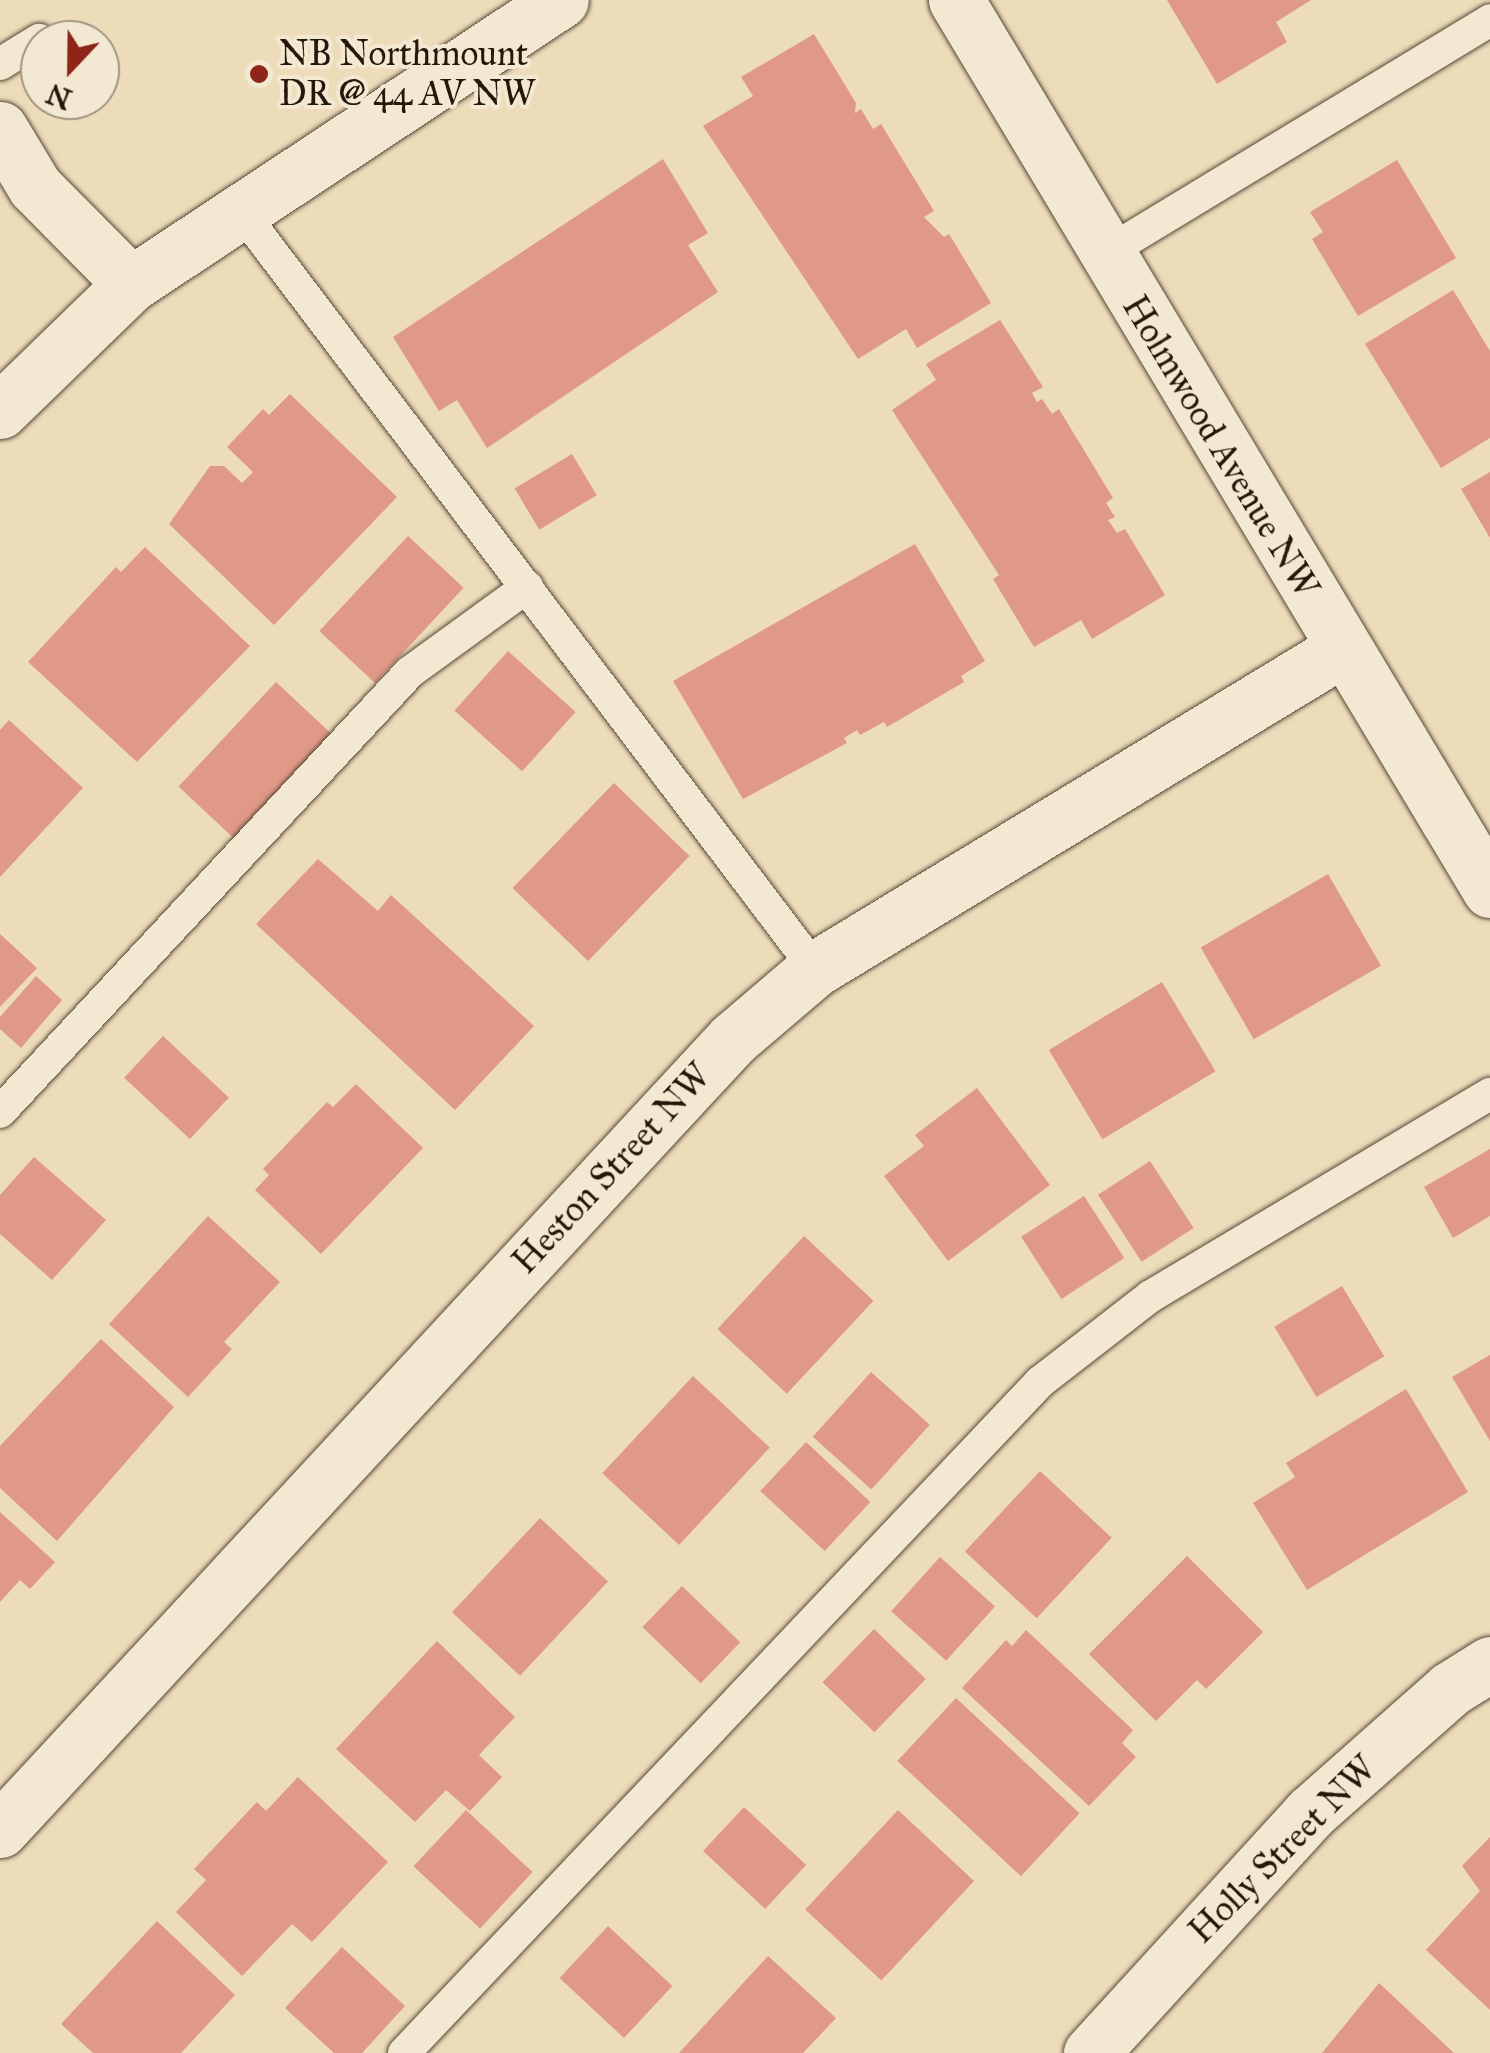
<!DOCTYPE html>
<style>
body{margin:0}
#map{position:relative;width:1490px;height:2053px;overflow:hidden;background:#ecdcba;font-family:"IM FELL Great Primer",serif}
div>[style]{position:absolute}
.building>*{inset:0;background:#e09987;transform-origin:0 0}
.roads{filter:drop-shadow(0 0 2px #584837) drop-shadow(0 0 2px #584837)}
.lane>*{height:32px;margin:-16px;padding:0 16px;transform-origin:16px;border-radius:16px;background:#f3e8d2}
.street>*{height:55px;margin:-27.5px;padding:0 27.5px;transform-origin:27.5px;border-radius:27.5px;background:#f3e8d2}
.secondary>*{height:55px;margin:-27.5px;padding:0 27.5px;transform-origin:27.5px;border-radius:27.5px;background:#f3e8d2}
.dots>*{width:28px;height:28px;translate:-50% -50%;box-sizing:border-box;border:5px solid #f3e8d2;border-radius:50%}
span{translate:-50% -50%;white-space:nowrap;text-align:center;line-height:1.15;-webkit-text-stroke:8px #f3e8d2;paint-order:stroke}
.poi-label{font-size:35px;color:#27170b}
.left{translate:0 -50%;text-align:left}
.street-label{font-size:35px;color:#27170b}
.north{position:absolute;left:20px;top:20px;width:100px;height:100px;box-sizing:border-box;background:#f3e8d2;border:2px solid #a19482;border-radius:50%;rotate:202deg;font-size:28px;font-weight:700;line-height:40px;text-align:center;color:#27170b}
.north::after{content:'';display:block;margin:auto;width:35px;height:45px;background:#8f2418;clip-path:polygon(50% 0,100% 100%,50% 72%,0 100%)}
</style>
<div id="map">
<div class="building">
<i style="clip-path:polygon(1167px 0,1311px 0,1276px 22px,1287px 42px,1217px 84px)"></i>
<i style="clip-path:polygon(814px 34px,856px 103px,855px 113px,861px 109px,873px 129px,881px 124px,934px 211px,924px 217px,944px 237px,949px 234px,991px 303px,917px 348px,906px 329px,858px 359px,703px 126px,753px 96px,741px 77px)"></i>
<i style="clip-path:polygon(663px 159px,708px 233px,688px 245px,718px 292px,487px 448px,457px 400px,439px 411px,393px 337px)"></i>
<i style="clip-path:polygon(1397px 160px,1456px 258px,1358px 316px,1312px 239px,1323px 232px,1310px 212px)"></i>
<i style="clip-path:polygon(1453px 290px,1490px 351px,1490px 438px,1441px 468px,1365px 344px)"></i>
<i style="clip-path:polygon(1000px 320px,1043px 387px,1032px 393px,1037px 402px,1042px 399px,1052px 414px,1059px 409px,1113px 498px,1106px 503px,1115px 517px,1108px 520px,1117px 533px,1125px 529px,1165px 595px,1092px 639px,1081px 620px,1034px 647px,993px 579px,999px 575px,892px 410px,936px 380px,926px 364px)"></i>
<i style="clip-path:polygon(290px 394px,397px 497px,274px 625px,169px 524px,210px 466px,224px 466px,242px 483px,253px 472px,227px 447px,263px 409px,269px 415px)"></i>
<i style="left:572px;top:454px;width:48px;height:67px;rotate:59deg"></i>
<i style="clip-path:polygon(1490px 472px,1490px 538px,1461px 489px)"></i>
<i style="left:408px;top:536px;width:76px;height:130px;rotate:43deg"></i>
<i style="clip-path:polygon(915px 544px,985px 661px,961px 676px,964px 682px,887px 727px,884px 722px,860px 735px,857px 730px,844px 738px,847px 743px,743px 799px,673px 681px)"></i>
<i style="clip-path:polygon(145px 547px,250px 646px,137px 762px,28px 662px,116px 567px,121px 572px)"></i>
<i style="left:508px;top:651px;width:91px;height:80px;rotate:42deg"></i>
<i style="left:276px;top:682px;width:79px;height:143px;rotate:43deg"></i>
<i style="clip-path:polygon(9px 720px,83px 788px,0 877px,0 730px)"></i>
<i style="left:614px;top:783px;width:105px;height:146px;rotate:44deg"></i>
<i style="clip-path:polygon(318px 859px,378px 911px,391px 895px,534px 1026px,455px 1110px,256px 924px)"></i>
<i style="left:1328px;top:874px;width:106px;height:147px;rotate:60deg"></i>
<i style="clip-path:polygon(0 934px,37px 968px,0 1007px)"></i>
<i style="clip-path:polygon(36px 976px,62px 1000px,21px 1048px,0 1029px,0 1017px)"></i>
<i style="left:1162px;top:982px;width:104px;height:132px;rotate:59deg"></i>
<i style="left:163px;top:1036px;width:90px;height:57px;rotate:43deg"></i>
<i style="clip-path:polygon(356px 1084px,423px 1148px,321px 1254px,255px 1190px,269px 1175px,263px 1169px,327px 1102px,333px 1107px)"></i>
<i style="clip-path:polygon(977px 1088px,1050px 1185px,948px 1261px,884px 1176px,924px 1146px,915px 1135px)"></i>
<i style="clip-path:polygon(1490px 1149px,1490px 1216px,1453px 1238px,1424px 1187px)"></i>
<i style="clip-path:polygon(34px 1157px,106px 1220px,52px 1280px,0 1234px,0 1195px)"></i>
<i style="left:1150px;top:1161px;width:80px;height:62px;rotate:57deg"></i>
<i style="left:1084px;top:1196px;width:74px;height:75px;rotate:57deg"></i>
<i style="clip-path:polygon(208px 1216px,280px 1282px,224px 1342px,232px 1349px,188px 1397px,109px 1324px)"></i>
<i style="left:804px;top:1236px;width:95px;height:127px;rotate:43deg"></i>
<i style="left:1342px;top:1286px;width:82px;height:79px;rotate:59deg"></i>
<i style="clip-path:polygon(101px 1339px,174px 1407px,57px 1541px,0 1488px,0 1446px)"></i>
<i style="clip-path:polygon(1490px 1355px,1490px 1441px,1452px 1377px)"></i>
<i style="left:871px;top:1372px;width:79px;height:87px;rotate:42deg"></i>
<i style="left:693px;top:1376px;width:105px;height:133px;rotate:43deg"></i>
<i style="clip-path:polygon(1406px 1389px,1468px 1492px,1307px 1590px,1253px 1503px,1295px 1477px,1286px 1463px)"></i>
<i style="left:806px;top:1442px;width:88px;height:67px;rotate:43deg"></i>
<i style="left:1040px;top:1471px;width:98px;height:110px;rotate:43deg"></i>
<i style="clip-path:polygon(0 1512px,55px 1562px,30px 1589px,20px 1580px,0 1602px)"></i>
<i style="left:540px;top:1518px;width:93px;height:129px;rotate:43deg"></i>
<i style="clip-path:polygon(1187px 1556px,1263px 1632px,1206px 1689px,1197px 1680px,1156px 1721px,1089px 1654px)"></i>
<i style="left:940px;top:1557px;width:74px;height:73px;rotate:42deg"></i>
<i style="left:682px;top:1586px;width:81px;height:57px;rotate:44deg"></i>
<i style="left:874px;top:1629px;width:72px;height:74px;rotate:44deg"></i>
<i style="clip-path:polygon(1026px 1630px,1133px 1730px,1122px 1743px,1136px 1757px,1089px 1806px,962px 1688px,1006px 1640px,1012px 1646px)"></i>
<i style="clip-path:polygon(437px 1641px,515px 1717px,479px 1755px,502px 1777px,470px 1811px,446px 1790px,415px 1822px,336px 1749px)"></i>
<i style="left:956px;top:1698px;width:169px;height:86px;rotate:43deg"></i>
<i style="clip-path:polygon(298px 1777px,388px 1862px,312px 1942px,292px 1924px,242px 1976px,176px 1912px,206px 1880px,194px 1869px,257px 1802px,266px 1811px)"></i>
<i style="left:744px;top:1807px;width:85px;height:60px;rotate:43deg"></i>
<i style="left:466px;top:1810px;width:91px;height:77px;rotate:43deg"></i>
<i style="left:898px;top:1810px;width:104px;height:136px;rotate:43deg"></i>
<i style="clip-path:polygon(1490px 1837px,1490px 2010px,1426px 1950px,1480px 1891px,1462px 1866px)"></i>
<i style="clip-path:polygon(157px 1921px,235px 1995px,181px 2053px,93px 2053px,61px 2024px)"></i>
<i style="left:608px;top:1926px;width:88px;height:71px;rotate:43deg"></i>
<i style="clip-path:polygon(342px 1947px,405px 2006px,362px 2053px,334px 2053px,285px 2008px)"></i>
<i style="clip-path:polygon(768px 1956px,836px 2018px,803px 2053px,679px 2053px)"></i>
<i style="clip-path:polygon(1379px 1983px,1454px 2053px,1322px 2053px)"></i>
</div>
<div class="roads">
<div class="lane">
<i style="left:0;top:64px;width:46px;rotate:-31.6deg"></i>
<i style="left:240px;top:210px;width:952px;rotate:52.85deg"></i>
<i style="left:1106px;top:253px;width:449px;rotate:-31.2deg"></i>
<i style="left:0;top:1112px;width:601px;rotate:-47.02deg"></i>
<i style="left:410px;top:672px;width:145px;rotate:-36deg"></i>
<i style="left:404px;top:2053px;width:925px;rotate:-46.53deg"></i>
<i style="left:1040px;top:1382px;width:140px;rotate:-37.8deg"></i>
<i style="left:1151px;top:1296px;width:395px;rotate:-30.8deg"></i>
</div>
<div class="street">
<i style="left:956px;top:0;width:1038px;rotate:59.04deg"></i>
<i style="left:0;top:129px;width:68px;rotate:58.9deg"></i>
<i style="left:35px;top:187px;width:136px;rotate:45.3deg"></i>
<i style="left:0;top:1830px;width:1078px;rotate:-47.18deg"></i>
<i style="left:733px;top:1039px;width:108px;rotate:-40.5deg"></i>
<i style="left:815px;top:969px;width:615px;rotate:-31.24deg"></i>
<i style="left:1091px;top:2053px;width:325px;rotate:-47.6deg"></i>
<i style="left:1310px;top:1813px;width:187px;rotate:-41.5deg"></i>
<i style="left:1450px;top:1689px;width:47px;rotate:-32deg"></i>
</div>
<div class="secondary">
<i style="left:0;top:411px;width:182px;rotate:-44.1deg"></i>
<i style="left:131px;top:284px;width:515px;rotate:-33.44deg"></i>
</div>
</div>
<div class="dots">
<i style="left:259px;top:74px;background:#8f2418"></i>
</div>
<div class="poi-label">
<span class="left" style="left:279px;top:74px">NB Northmount<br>DR @ 44 AV NW</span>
</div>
<div class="street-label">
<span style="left:1220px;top:447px;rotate:59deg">Holmwood Avenue NW</span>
<span style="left:612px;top:1169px;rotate:-47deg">Heston Street NW</span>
<span style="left:1283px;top:1850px;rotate:-45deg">Holly Street NW</span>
</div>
<div class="north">N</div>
</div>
